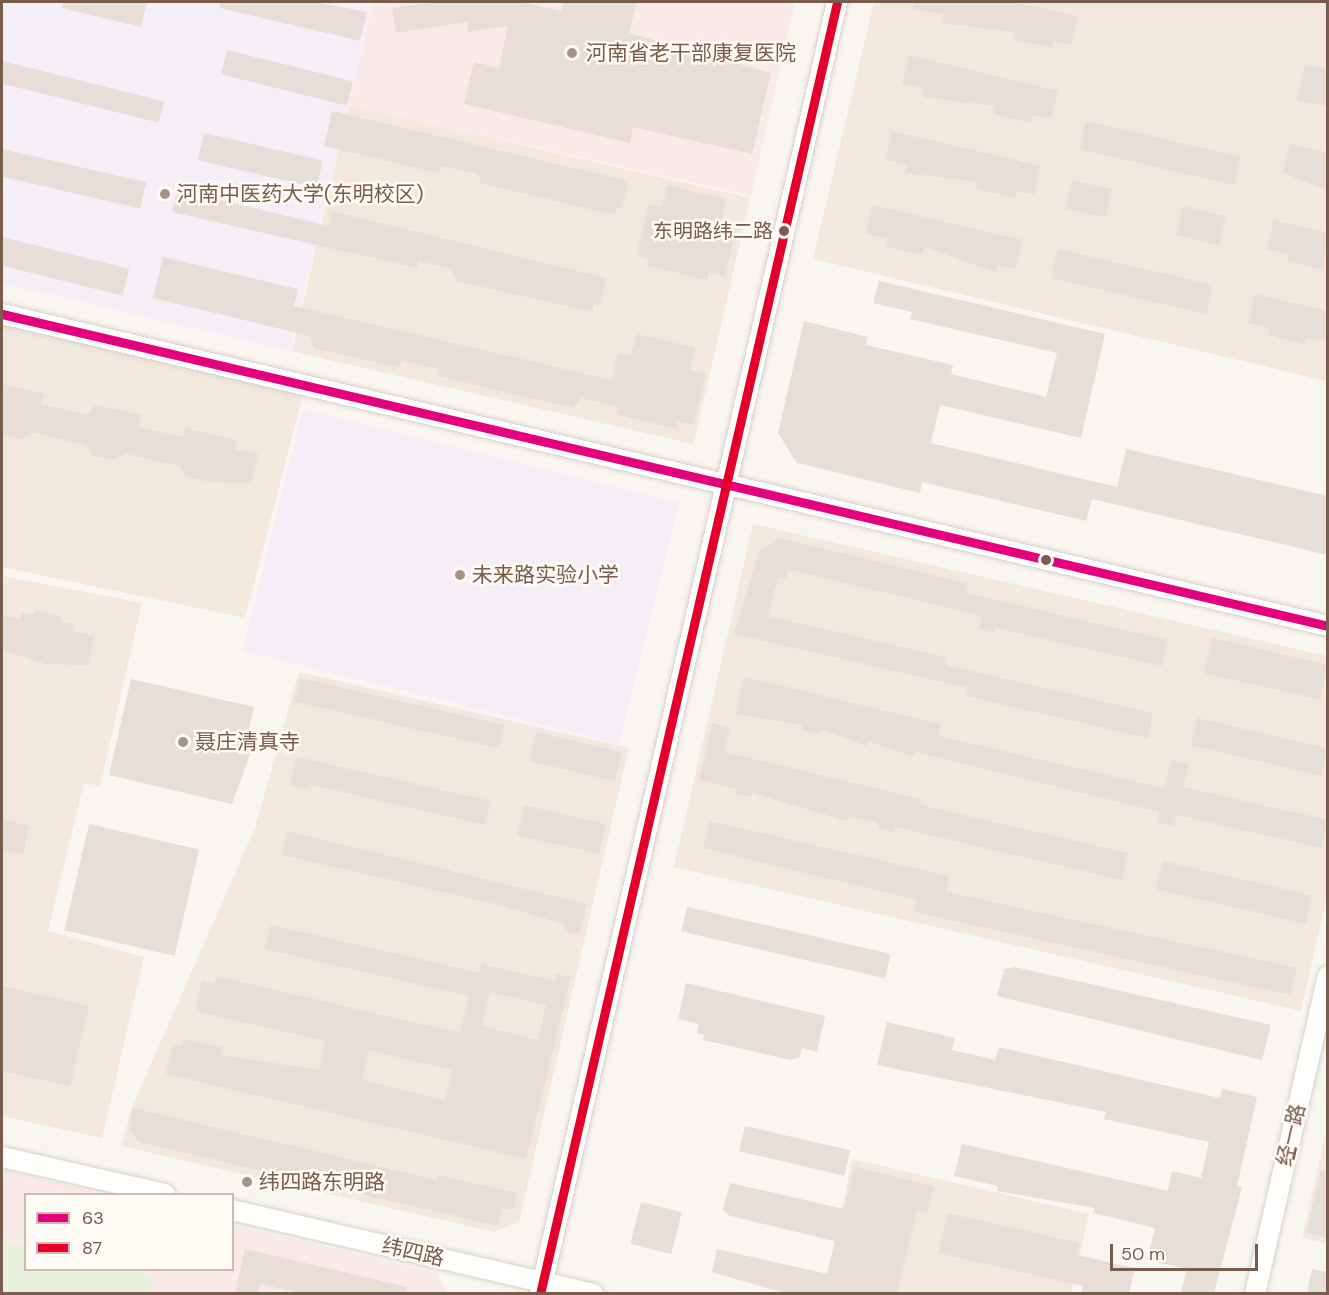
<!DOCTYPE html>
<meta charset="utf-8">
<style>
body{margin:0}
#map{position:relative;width:1329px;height:1295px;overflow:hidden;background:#f9f5f0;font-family:"DM Sans","Noto Sans SC",sans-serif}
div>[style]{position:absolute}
.residential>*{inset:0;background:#f2e8de;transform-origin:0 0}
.commercial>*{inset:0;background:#f6e8e1}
.education>*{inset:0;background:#f6eef6;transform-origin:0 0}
.medical>*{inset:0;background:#fae9e9}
.green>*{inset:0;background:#e7f0db}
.building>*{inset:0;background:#e6ded7;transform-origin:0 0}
.roads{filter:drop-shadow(0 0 2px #d7d1cb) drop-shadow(0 0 2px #d7d1cb)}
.minor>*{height:20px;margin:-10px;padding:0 10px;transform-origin:10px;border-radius:10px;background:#fefefd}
.bus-1>*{height:9px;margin:-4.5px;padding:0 4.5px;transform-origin:4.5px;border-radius:4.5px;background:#e5007d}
.bus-2>*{height:9px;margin:-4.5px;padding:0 4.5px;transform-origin:4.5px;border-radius:4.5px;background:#e4002b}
.dots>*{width:16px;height:16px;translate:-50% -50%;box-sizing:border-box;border:3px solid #fffaf3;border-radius:50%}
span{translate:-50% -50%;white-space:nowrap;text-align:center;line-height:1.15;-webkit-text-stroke:5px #fffaf3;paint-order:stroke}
.bus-label{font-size:20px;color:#7a5c4d}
.right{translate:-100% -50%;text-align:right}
.poi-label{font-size:21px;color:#7a5c4d}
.left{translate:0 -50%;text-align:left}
.street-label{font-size:21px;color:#7a5c4d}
.frame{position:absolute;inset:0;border:3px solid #7a5c4d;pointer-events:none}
.legend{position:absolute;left:24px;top:1193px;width:210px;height:78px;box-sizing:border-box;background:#fffaf3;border:2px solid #cabbb1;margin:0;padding:8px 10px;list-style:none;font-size:18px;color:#7a5c4d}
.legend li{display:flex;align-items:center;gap:12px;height:30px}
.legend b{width:30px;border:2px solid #cabbb1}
.scale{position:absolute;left:1110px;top:1244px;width:148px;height:27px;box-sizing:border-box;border:3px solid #7a5c4d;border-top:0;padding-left:8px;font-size:18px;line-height:21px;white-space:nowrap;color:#7a5c4d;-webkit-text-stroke:4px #fffaf3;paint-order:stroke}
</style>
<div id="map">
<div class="residential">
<i style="clip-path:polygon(874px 2px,1327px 2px,1327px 381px,813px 259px)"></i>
<i style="left:349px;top:105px;width:412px;height:253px;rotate:13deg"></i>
<i style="clip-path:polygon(2px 324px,303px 395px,245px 618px,2px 567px)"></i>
<i style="clip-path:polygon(753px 524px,1327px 656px,1327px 896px,1301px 1011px,674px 867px)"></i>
<i style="clip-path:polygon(2px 576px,142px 603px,100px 786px,84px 783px,48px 931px,144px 957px,102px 1138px,2px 1116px)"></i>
<i style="clip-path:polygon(299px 672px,629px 748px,519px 1222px,494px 1232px,121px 1146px,132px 1107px,255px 828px)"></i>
<i style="clip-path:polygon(852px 1159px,1089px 1214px,1071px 1293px,825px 1294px)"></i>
</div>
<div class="commercial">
<i style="clip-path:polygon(1327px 1128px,1327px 1244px,1302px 1238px)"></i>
</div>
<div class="education">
<i style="clip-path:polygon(2px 2px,373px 2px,290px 351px,2px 283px)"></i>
<i style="left:303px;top:409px;width:388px;height:249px;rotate:14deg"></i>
</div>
<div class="medical">
<i style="clip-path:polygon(373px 2px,795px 2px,751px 196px,349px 105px)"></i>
<i style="clip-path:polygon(2px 1170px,104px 1194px,26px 1194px,26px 1270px,232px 1270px,233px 1225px,436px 1273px,448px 1293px,2px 1293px)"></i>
</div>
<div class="green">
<i style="clip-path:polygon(2px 1241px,25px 1246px,26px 1270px,125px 1270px,154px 1276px,150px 1293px,2px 1293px)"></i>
</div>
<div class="building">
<i style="clip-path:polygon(63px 2px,147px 2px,141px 27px,62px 8px)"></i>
<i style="clip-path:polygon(221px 2px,315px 2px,367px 12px,360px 41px,220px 8px)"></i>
<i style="clip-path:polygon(436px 2px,520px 2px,561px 11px,563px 2px,637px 2px,629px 33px,771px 73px,752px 154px,633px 127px,630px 143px,464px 104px,474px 62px,499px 68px,508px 26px,468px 32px,467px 22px,396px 33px,392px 8px)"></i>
<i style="clip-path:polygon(914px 2px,1015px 2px,1078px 16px,1071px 45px,1053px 41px,1052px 48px,1013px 39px,1015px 32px,942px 23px,944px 15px,913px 8px)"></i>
<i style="left:227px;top:50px;width:130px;height:25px;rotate:14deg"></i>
<i style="clip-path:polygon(909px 55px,1058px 91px,1051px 119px,1033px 115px,1031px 123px,993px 114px,994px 106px,922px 97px,924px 89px,902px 84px)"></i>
<i style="left:2px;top:61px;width:167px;height:22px;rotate:14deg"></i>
<i style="clip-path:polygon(1305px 64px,1328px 69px,1328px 107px,1297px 100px)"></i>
<i style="clip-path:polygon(332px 111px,628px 181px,622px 209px,616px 208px,615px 215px,479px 183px,481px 176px,474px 173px,440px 166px,439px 173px,324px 146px)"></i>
<i style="left:1086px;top:121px;width:159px;height:29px;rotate:13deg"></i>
<i style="clip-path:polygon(892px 131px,1041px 166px,1034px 195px,1016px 191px,1015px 198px,976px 189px,978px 182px,905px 173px,907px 165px,885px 160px)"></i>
<i style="left:204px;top:133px;width:122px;height:28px;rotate:13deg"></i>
<i style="clip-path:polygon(1290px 144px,1328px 153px,1328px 191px,1283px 173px)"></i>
<i style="left:2px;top:149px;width:148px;height:27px;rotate:13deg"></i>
<i style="left:1072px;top:180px;width:41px;height:29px;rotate:13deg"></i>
<i style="clip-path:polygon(667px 185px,726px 199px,721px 221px,737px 225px,725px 276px,709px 272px,707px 280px,666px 270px,647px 265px,648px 258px,637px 255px,649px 204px,662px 207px)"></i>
<i style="clip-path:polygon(178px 190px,329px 226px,332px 211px,606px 278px,599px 306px,594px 305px,592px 312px,456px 281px,452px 269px,418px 261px,417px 268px,172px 212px)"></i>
<i style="clip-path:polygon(873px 205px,1022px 240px,1016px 269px,998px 265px,996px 272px,924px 247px,922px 255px,887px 247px,888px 239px,866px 234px)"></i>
<i style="left:1183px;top:206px;width:44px;height:30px;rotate:13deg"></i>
<i style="clip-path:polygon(1274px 220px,1328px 233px,1323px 270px,1287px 261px,1289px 254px,1267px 249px)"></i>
<i style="left:2px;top:237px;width:131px;height:28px;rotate:14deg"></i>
<i style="left:1058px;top:249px;width:159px;height:30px;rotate:13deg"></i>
<i style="clip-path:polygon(163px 257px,298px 289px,294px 306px,612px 380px,618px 353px,631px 356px,637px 334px,695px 348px,690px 370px,706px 374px,694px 425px,678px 421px,676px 429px,635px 419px,616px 414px,618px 407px,581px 398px,573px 408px,437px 376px,439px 369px,401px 360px,400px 368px,314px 348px,310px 336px,153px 298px)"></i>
<i style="clip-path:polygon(879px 281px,1105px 334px,1081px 438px,940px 405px,931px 443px,1117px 487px,1126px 449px,1328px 496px,1328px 555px,1092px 499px,1086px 521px,922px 482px,920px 493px,797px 463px,778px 433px,804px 321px,868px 337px,866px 345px,953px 365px,951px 374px,1046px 397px,1057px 353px,910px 319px,912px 312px,873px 303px)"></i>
<i style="clip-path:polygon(1255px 294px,1328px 311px,1328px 342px,1306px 337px,1304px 344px,1268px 335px,1270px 328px,1248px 323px)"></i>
<i style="clip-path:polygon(2px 384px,44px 394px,41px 404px,89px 415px,92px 404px,141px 415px,138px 427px,184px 437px,186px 428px,237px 440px,235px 449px,258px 454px,251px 483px,210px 482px,185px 476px,180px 466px,126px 454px,112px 460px,93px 456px,86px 445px,31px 432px,22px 439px,2px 434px)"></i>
<i style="clip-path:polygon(780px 538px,968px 584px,966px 593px,1168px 640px,1162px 666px,995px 628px,994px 633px,979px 629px,982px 616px,788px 569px,786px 579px,778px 577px,768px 616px,946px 657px,945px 665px,1153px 713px,1148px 738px,966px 696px,968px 688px,734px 634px,759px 552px)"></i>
<i style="clip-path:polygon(35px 610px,62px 617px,61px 622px,73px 624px,72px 631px,94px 636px,88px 665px,46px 664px,2px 650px,2px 615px,21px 619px,22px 613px,34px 615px)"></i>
<i style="left:1212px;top:638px;width:119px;height:36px;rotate:13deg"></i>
<i style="clip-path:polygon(744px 677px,941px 724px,938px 736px,1164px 788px,1171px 760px,1189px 764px,1183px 787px,1328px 820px,1321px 848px,1177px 815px,1174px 826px,1157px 822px,1159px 812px,915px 752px,914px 757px,868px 741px,867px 746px,820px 729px,819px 734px,801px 730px,802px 725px,735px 714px)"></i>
<i style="left:300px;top:678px;width:210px;height:24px;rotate:13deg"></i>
<i style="clip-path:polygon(131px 679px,254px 707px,246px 741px,254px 743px,232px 804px,109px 775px)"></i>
<i style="left:1197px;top:718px;width:134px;height:28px;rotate:13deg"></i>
<i style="clip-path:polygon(712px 723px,730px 728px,724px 752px,921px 799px,920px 805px,1128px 853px,1122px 880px,895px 827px,894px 832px,878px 828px,879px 823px,849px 816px,847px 821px,752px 793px,751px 797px,736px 794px,737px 789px,699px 780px)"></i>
<i style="left:536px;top:732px;width:88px;height:30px;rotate:13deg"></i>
<i style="clip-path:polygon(297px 757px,491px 801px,485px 825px,308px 784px,307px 789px,290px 785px)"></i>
<i style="left:524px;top:805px;width:84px;height:31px;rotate:13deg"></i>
<i style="clip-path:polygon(2px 819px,29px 826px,23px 855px,2px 850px)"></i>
<i style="clip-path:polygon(710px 821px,949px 876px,946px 892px,1297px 968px,1290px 995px,914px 912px,917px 900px,703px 848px)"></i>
<i style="left:89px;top:824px;width:113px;height:109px;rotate:13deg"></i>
<i style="clip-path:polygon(287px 831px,587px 904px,579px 935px,563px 931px,564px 924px,495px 904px,282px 855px)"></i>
<i style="left:1163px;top:861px;width:153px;height:29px;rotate:13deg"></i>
<i style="left:687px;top:907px;width:209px;height:25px;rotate:13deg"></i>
<i style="clip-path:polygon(evenodd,271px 925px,480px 973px,482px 964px,555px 981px,556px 974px,571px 977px,526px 1159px,166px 1074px,173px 1044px,182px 1046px,184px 1039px,223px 1048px,221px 1055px,319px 1070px,325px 1041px,195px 1011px,202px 981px,215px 984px,216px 976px,460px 1033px,469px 996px,265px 949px,271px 925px,490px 992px,546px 1005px,538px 1040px,482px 1026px,490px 992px,271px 925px,369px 1050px,452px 1070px,445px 1100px,362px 1080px,369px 1050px)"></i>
<i style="clip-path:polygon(1015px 967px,1271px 1025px,1262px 1060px,997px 996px,1004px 969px)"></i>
<i style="clip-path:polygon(686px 983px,825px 1016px,817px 1052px,802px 1048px,799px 1058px,791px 1060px,703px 1040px,704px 1035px,697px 1033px,699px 1024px,678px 1019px)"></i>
<i style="clip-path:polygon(2px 986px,89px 1006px,70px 1086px,2px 1071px)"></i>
<i style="clip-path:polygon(887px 1022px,955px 1038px,952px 1050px,995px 1060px,999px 1047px,1220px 1098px,1222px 1089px,1257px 1097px,1237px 1186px,1242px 1187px,1214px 1293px,1181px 1293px,1187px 1269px,1147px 1260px,1155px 1228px,1093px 1213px,1095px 1208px,997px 1191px,998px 1186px,954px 1176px,962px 1144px,1168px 1191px,1172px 1171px,1201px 1178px,1209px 1142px,1104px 1119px,1106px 1112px,877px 1065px)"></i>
<i style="clip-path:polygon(133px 1108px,437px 1180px,438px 1175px,517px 1193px,513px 1210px,502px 1208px,498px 1226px,139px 1142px,129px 1129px)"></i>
<i style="left:745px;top:1126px;width:108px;height:26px;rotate:13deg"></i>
<i style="clip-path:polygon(854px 1167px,934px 1186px,927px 1213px,917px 1210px,897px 1293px,784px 1293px,712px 1272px,717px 1249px,827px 1274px,835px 1241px,730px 1216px,723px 1210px,730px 1183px,844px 1209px)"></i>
<i style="clip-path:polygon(1321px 1170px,1328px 1171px,1328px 1238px,1306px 1233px)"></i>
<i style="left:641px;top:1202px;width:42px;height:43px;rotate:14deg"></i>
<i style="clip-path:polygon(948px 1213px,1079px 1243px,1076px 1255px,1135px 1268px,1129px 1293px,1081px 1293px,1083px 1286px,938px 1253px)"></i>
<i style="clip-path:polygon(245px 1249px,407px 1287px,406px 1293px,299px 1293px,260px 1284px,258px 1293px,235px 1293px)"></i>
<i style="clip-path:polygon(1312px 1269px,1328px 1272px,1328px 1293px,1307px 1293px)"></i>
</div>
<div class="roads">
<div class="minor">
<i style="left:2px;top:314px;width:1362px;rotate:13.24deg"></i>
<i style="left:2px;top:1157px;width:167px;rotate:12.8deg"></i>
<i style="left:232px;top:1210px;width:371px;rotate:13.1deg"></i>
<i style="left:540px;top:1294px;width:1326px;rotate:-77.05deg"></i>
<i style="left:1255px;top:1294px;width:326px;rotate:-77.1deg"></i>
</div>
</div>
<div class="bus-1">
<i style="left:2px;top:314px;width:1362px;rotate:13.24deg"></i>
</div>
<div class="bus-2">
<i style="left:540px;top:1294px;width:1326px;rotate:-77.05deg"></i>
</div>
<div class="dots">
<i style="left:572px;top:53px;background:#a69286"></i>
<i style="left:165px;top:194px;background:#a69286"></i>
<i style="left:784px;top:231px;background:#7a5c4d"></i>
<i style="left:1046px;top:560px;background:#7a5c4d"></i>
<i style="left:460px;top:575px;background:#a69286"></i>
<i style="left:183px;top:742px;background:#a69286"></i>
<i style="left:247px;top:1182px;background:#a69286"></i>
</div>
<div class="bus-label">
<span class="right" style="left:773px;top:231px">东明路纬二路</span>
</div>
<div class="poi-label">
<span class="left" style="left:586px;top:53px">河南省老干部康复医院</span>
<span class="left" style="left:177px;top:194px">河南中医药大学(东明校区)</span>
<span class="left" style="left:472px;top:575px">未来路实验小学</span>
<span class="left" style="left:195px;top:742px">聂庄清真寺</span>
<span class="left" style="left:259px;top:1182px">纬四路东明路</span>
</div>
<div class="street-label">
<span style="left:1291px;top:1135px;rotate:-77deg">经一路</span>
<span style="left:413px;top:1252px;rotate:13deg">纬四路</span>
</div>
<div class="frame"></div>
<ul class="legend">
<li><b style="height:8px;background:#e5007d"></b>63</li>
<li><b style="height:8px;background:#e4002b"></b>87</li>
</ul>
<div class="scale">50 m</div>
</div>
